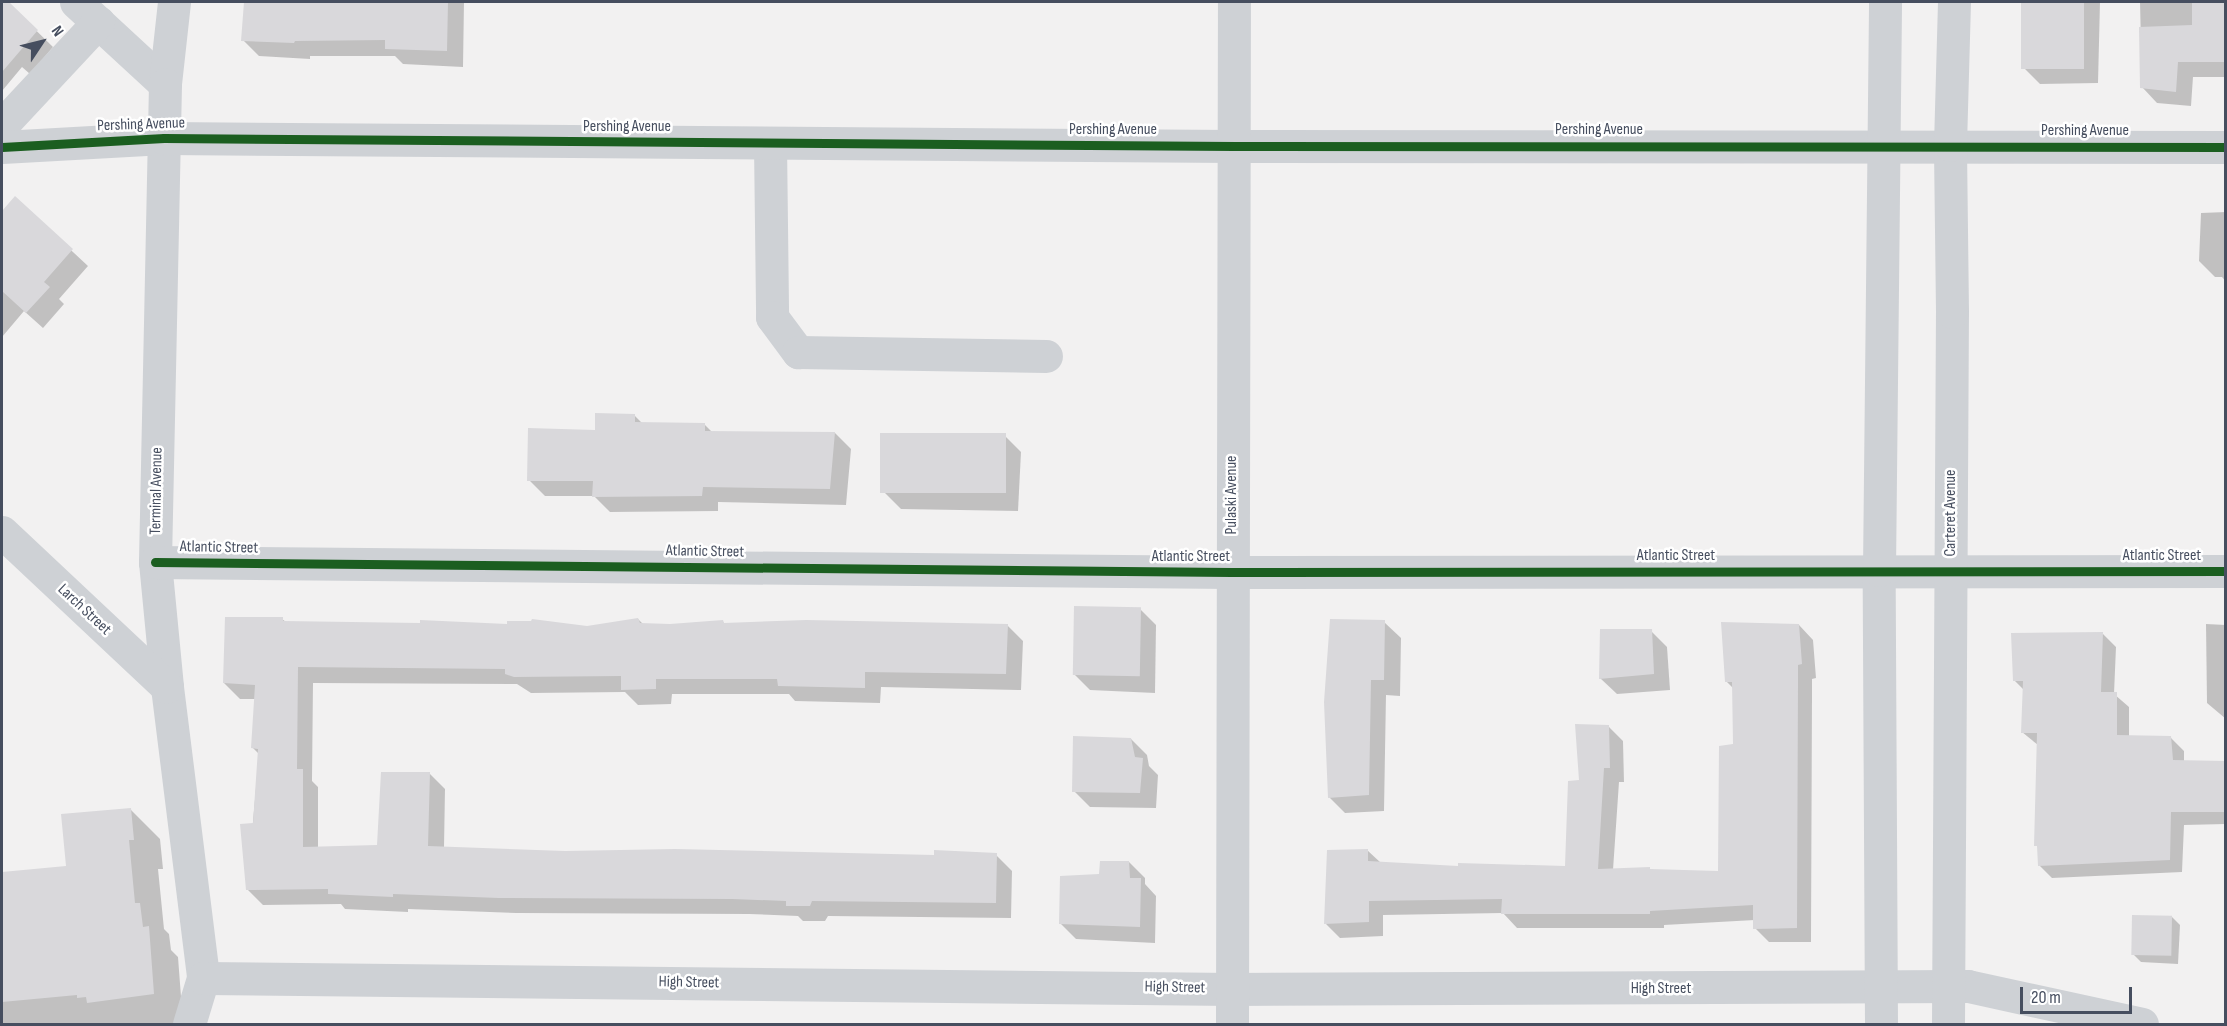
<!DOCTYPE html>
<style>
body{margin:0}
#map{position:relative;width:2227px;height:1026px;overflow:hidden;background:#f2f1f1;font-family:"Sofia Sans Condensed",sans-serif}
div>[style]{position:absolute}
.shadow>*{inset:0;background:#0003}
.building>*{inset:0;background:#d9d8db;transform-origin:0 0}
.minor>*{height:33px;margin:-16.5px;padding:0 16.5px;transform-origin:16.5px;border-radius:16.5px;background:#ced1d5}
.cycleway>*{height:9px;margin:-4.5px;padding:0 4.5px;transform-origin:4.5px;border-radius:4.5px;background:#1b5e20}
span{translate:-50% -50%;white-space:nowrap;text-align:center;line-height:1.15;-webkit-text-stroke:5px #fff;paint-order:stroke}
.street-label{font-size:16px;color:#464e5f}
.frame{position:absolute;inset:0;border:3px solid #464e5f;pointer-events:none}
.north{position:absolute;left:12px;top:12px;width:60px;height:60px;-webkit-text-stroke:4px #fff;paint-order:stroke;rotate:55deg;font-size:16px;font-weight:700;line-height:24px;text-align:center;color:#464e5f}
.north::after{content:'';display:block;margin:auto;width:21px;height:27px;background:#464e5f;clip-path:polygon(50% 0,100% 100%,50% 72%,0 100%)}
.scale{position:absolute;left:2020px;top:987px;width:112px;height:27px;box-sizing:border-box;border:3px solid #464e5f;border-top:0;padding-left:8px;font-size:18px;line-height:21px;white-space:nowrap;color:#464e5f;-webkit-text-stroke:4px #fff;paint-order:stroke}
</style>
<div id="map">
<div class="shadow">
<i style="clip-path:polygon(2px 2px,7px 2px,53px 47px,30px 74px,22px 67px,2px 91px)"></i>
<i style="clip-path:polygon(245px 2px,464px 2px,463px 67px,403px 64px,395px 56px,310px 56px,310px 59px,259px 56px,243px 40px)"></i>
<i style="clip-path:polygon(2022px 2px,2100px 2px,2098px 83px,2040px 84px,2024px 68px)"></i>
<i style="clip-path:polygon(2140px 2px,2226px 2px,2226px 77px,2193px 77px,2191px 106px,2157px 103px,2142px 87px)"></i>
<i style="clip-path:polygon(15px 198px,88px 266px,59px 299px,64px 304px,43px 328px,24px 311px,2px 337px,2px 213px)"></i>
<i style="clip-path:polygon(2226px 212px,2226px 282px,2222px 277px,2215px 277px,2199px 261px,2201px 213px)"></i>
<i style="clip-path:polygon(635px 416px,642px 423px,704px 424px,712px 432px,835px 433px,851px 449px,846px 505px,718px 502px,718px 511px,610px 512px,594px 496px,545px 496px,529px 480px,596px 431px)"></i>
<i style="clip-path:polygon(1005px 436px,1021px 452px,1018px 511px,901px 509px,885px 493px)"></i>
<i style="clip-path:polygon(1140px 609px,1156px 625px,1155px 693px,1090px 690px,1074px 674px)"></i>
<i style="clip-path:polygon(282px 619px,286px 622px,587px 628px,638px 619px,643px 624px,670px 625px,722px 621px,726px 625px,1007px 625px,1023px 641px,1021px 690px,881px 687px,880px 703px,795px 701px,789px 694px,672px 694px,671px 704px,638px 705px,625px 692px,531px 693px,517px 684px,313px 683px,312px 781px,318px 787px,318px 848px,379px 847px,429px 773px,445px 789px,444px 848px,565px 852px,935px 857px,996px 855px,1012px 871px,1011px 918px,828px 916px,825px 921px,803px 921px,798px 916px,749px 914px,516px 913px,408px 909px,408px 912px,345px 909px,341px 904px,263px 905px,247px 889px,259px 754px,253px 748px,256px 699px,240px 699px,224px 683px)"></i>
<i style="clip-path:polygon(1384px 622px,1401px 638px,1400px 696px,1386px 695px,1384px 811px,1345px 813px,1329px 797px)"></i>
<i style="clip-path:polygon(2206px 624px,2226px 625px,2226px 719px,2207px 703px)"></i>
<i style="clip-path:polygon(1799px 625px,1813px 640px,1816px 678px,1812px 679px,1812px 696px,1811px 942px,1769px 942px,1755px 928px,1755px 920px,1664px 925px,1664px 928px,1517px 928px,1503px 913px,1383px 915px,1383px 936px,1340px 938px,1326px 924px,1367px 850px,1381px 863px,1459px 868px,1567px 868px,1581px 782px,1609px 727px,1623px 741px,1624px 782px,1619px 782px,1613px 870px,1719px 872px,1734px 745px,1733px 688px,1726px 681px)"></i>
<i style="clip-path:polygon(1651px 631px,1667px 647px,1670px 690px,1617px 694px,1600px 678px)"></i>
<i style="clip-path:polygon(2103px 634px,2116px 647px,2114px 694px,2129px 707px,2129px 737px,2171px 738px,2184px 751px,2184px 762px,2226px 763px,2226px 824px,2184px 825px,2182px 872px,2052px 878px,2039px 865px,2039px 848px,2036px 845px,2038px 745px,2022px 732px,2024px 690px,2014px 680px)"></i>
<i style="clip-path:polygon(1131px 739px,1147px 755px,1149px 766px,1158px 775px,1156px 808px,1090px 807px,1074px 791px)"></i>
<i style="clip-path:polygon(130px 809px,160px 839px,163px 869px,158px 869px,164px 929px,169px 934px,171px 950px,178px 957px,183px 1023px,2px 1024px,2px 873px,68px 867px)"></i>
<i style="clip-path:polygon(1129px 862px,1145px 878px,1145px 884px,1156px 896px,1155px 943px,1076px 939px,1060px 923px,1100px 876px)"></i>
<i style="clip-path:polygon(2172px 917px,2180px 925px,2178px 964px,2141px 962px,2133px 954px)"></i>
</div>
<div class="building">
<i style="clip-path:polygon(2px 2px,9px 2px,38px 30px,2px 72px)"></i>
<i style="clip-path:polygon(244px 2px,448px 2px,447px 51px,385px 49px,385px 40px,295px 41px,294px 43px,241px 41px)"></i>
<i style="left:2021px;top:2px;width:63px;height:67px"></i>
<i style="clip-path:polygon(2192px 2px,2226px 2px,2226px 62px,2178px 62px,2176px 92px,2140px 88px,2139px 27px,2192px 25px)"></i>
<i style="clip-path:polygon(15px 196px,73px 249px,44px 282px,50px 287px,26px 313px,2px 291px,2px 211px)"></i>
<i style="clip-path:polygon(595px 413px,635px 414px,635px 422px,705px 423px,705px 431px,835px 432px,830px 489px,703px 487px,702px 496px,592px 497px,593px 481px,527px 481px,528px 428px,595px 430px)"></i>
<i style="left:880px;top:433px;width:126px;height:60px"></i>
<i style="left:1074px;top:606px;width:67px;height:69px;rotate:1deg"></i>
<i style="clip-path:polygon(225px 617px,283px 617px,283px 621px,420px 623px,420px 620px,507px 624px,507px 621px,531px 621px,532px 619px,587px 626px,638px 618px,640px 623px,670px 624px,723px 620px,724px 623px,806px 620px,1008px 624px,1006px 674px,865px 672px,865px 688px,778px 686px,777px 679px,656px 679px,656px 689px,621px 690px,621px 676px,514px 677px,505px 674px,505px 669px,298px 667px,297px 769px,303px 769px,303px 847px,377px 845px,381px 772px,430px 772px,428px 846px,565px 851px,675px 849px,934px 855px,934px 850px,997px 853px,996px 903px,812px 901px,810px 906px,786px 906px,786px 901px,732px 899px,499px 898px,393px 894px,393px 897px,328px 894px,328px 889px,246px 890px,240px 824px,253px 823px,258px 749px,251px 748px,255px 685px,223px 683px)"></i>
<i style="clip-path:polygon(1330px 619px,1385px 620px,1384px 680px,1371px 680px,1369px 795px,1328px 798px,1324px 702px)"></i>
<i style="clip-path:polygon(1721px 622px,1799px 624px,1802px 664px,1798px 665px,1798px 681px,1797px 928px,1753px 929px,1753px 905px,1650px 911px,1650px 914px,1501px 914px,1502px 899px,1369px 901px,1369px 922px,1324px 924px,1327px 850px,1368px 849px,1368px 861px,1458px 866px,1458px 863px,1565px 866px,1568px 781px,1579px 780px,1575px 724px,1609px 725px,1610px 768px,1604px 768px,1598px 869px,1650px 867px,1650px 869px,1718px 871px,1719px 746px,1733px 744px,1732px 682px,1725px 682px)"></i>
<i style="clip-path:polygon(1600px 629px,1652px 629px,1654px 674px,1599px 679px)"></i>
<i style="clip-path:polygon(2103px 632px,2101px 692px,2117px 692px,2117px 735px,2171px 736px,2173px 760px,2226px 761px,2226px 812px,2171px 812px,2170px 860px,2038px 866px,2037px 846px,2034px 846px,2037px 733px,2021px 733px,2023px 681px,2013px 681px,2011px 633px)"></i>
<i style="clip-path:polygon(1073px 736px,1131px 738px,1135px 757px,1143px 758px,1140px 793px,1072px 792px)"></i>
<i style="clip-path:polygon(131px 808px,134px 840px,129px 840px,135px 903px,140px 903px,143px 927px,149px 926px,154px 994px,87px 1003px,86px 997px,77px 998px,77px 995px,2px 1002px,2px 872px,66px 866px,61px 814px)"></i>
<i style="clip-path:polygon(1100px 861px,1129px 861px,1130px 878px,1141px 878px,1140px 927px,1059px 924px,1060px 876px,1099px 874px)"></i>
<i style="left:2132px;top:915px;width:40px;height:40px;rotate:1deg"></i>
</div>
<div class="minor">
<i style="left:76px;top:2px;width:121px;rotate:42.7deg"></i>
<i style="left:174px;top:2px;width:82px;rotate:96.3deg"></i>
<i style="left:165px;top:84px;width:478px;rotate:91.2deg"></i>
<i style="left:155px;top:562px;width:126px;rotate:84.5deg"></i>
<i style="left:167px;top:687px;width:293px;rotate:82.9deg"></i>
<i style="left:203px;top:978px;width:48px;rotate:106.9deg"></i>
<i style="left:2px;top:125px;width:141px;rotate:-47deg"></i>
<i style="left:770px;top:143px;width:174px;rotate:89.3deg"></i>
<i style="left:772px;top:317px;width:44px;rotate:53.4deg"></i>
<i style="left:798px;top:352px;width:248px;rotate:0.9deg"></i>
<i style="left:2px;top:147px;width:162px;rotate:-3.2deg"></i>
<i style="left:164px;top:138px;width:1070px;rotate:0.43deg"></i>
<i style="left:1234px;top:146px;width:992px;rotate:0.06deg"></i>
<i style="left:2px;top:532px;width:226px;rotate:43.2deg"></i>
<i style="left:155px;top:562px;width:1076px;rotate:0.53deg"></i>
<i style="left:1231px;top:572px;width:995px;rotate:-0.06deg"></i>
<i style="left:203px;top:978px;width:1030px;rotate:0.61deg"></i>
<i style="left:1233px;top:989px;width:735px;rotate:-0.23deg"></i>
<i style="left:1968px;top:986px;width:178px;rotate:12.3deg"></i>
<i style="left:1232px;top:1024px;width:1022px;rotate:-89.89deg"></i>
<i style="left:1881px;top:1024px;width:454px;rotate:-90.3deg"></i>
<i style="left:1879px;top:570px;width:568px;rotate:-89.39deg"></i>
<i style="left:1948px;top:1024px;width:712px;rotate:-89.68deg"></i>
<i style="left:1952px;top:312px;width:167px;rotate:-90.7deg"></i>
<i style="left:1950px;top:145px;width:143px;rotate:-88.4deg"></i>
</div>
<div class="cycleway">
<i style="left:2px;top:147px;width:162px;rotate:-3.2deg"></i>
<i style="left:164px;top:138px;width:1070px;rotate:0.43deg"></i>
<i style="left:1234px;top:146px;width:992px;rotate:0.06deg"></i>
<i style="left:155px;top:562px;width:1076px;rotate:0.53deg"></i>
<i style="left:1231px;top:572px;width:995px;rotate:-0.06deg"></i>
</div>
<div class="street-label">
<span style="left:141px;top:125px;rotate:-2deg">Pershing Avenue</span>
<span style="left:627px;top:127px">Pershing Avenue</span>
<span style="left:1113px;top:130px">Pershing Avenue</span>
<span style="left:1599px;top:130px">Pershing Avenue</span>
<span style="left:2085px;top:131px">Pershing Avenue</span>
<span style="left:157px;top:491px;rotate:-89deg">Terminal Avenue</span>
<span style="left:1232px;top:495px;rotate:-90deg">Pulaski Avenue</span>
<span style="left:1951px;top:513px;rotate:-90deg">Carteret Avenue</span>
<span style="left:219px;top:548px;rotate:1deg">Atlantic Street</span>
<span style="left:705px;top:552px;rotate:1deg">Atlantic Street</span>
<span style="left:1676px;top:556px">Atlantic Street</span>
<span style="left:2162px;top:556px">Atlantic Street</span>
<span style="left:1191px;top:557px">Atlantic Street</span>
<span style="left:84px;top:610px;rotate:43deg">Larch Street</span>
<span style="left:689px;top:983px;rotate:1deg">High Street</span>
<span style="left:1175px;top:988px;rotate:1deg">High Street</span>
<span style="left:1661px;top:989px">High Street</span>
</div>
<div class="frame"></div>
<div class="north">N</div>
<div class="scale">20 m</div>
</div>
